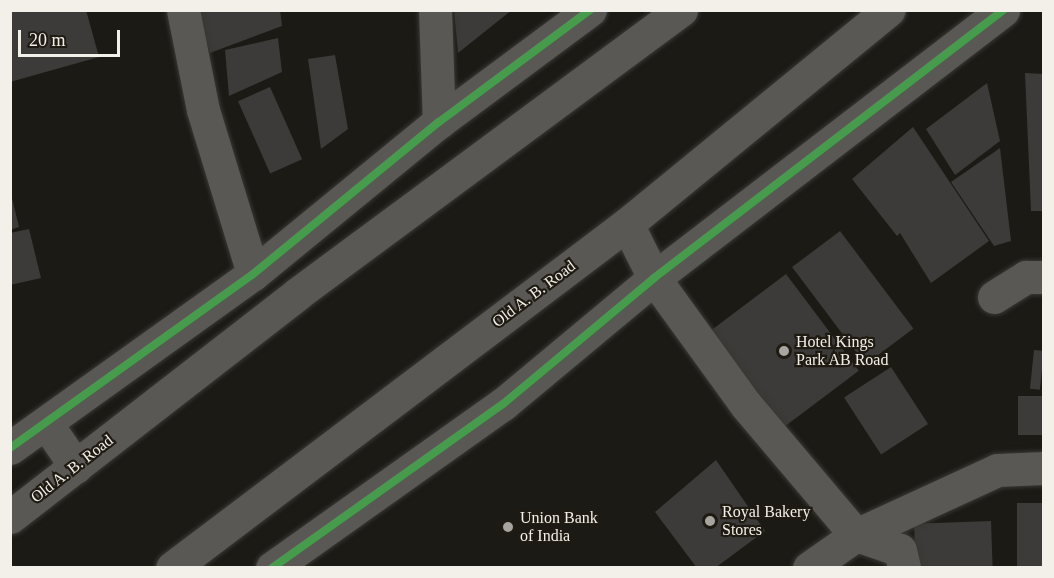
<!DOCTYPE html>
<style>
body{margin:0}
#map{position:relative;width:1054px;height:578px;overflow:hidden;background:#1c1a15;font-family:"Times New Roman",serif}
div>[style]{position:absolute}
.building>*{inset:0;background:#3c3b39;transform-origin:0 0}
.roads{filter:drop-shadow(0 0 2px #393834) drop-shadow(0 0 2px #393834)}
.minor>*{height:33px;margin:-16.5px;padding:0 16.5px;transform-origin:16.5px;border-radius:16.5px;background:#595854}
.tertiary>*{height:33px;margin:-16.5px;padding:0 16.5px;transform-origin:16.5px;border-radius:16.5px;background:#595854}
.secondary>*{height:33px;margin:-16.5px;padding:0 16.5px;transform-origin:16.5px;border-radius:16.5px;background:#595854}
.cycleway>*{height:8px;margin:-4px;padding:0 4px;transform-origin:4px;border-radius:4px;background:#469c4c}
.dots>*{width:16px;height:16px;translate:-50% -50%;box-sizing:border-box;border:3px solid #1f1b12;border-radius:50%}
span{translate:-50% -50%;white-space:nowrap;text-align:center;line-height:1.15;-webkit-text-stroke:4.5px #1f1b12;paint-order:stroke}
.street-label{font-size:16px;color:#f2f0e9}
.poi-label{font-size:16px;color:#f2f0e9}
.left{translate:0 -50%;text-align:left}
.frame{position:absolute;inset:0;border:12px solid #f2f0e9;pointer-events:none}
.scale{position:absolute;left:18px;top:30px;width:102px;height:27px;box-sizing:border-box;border:3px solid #f2f0e9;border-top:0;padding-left:8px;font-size:18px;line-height:21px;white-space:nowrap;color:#f2f0e9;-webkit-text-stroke:4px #1f1b12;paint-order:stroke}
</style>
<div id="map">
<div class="building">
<i style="clip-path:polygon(10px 10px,86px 10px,99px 57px,10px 82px)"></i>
<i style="clip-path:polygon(197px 10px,280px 10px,282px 26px,210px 53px)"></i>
<i style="clip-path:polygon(454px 10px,512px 10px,458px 53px)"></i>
<i style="clip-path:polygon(278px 38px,282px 72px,229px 96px,225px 50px)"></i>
<i style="clip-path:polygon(335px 55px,348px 129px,321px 149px,308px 59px)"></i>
<i style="clip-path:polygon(1025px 73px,1044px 74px,1044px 211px,1031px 211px)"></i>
<i style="clip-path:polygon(987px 83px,1000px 141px,955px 175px,926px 129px)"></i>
<i style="left:270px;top:87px;width:79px;height:35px;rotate:66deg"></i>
<i style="clip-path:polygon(913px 127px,989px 241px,931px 283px,900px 233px,897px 236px,852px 179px)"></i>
<i style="clip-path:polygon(1000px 148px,1011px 241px,994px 246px,951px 182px)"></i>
<i style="clip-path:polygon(10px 190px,19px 227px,10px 230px)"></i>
<i style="clip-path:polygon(29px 229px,41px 278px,10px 285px,10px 233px)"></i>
<i style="left:840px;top:231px;width:122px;height:60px;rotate:53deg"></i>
<i style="left:786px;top:274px;width:121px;height:94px;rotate:53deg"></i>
<i style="left:1034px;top:350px;width:10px;height:39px;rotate:6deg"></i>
<i style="left:891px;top:367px;width:68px;height:56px;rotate:57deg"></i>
<i style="left:1018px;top:396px;width:26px;height:39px"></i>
<i style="clip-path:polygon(716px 460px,765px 531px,715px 568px,697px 568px,655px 512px)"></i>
<i style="left:1017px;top:503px;width:27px;height:65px"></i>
<i style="left:991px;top:521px;width:47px;height:77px;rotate:88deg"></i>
</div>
<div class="roads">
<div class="minor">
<i style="left:183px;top:10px;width:102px;rotate:78.7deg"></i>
<i style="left:203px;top:110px;width:171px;rotate:73deg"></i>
<i style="left:435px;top:10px;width:112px;rotate:88deg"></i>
<i style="left:627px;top:224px;width:60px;rotate:63.4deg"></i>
<i style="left:654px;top:278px;width:157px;rotate:54.1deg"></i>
<i style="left:746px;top:405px;width:170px;rotate:49.8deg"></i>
<i style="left:856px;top:535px;width:46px;rotate:18.8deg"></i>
<i style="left:900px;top:550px;width:18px;rotate:77deg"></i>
<i style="left:994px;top:297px;width:38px;rotate:-32deg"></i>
<i style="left:1026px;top:277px;width:18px"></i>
<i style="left:809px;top:568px;width:57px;rotate:-35.1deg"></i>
<i style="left:856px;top:535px;width:155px;rotate:-24.7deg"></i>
<i style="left:997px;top:470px;width:47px;rotate:-2.4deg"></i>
</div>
<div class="tertiary">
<i style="left:10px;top:448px;width:299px;rotate:-35.6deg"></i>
<i style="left:253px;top:274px;width:240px;rotate:-39.3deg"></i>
<i style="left:439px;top:122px;width:188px;rotate:-36.6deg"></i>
<i style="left:272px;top:568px;width:283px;rotate:-35.4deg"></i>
<i style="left:503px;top:404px;width:197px;rotate:-39.8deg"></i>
<i style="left:654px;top:278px;width:440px;rotate:-37.5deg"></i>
</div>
<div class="secondary">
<i style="left:46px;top:423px;width:53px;rotate:55.7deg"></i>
<i style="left:10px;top:517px;width:363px;rotate:-37.8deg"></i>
<i style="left:297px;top:294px;width:478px;rotate:-36.5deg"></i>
<i style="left:172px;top:568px;width:570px;rotate:-37.09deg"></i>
<i style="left:627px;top:224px;width:338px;rotate:-39.3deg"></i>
</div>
</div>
<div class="cycleway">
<i style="left:10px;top:448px;width:299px;rotate:-35.6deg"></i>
<i style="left:253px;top:274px;width:240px;rotate:-39.3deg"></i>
<i style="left:439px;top:122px;width:188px;rotate:-36.6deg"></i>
<i style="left:272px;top:568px;width:283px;rotate:-35.4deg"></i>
<i style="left:503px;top:404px;width:197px;rotate:-39.8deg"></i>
<i style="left:654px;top:278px;width:440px;rotate:-37.5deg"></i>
</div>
<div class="dots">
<i style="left:784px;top:351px;background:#a7a59f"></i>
<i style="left:710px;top:521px;background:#a7a59f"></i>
<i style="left:508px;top:527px;background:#a7a59f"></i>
</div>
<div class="street-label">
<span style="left:534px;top:294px;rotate:-37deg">Old A. B. Road</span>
<span style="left:72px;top:469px;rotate:-38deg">Old A. B. Road</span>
</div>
<div class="poi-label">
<span class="left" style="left:796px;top:351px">Hotel Kings<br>Park AB Road</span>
<span class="left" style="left:722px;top:521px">Royal Bakery<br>Stores</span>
<span class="left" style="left:520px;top:527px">Union Bank<br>of India</span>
</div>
<div class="frame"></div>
<div class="scale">20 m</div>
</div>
